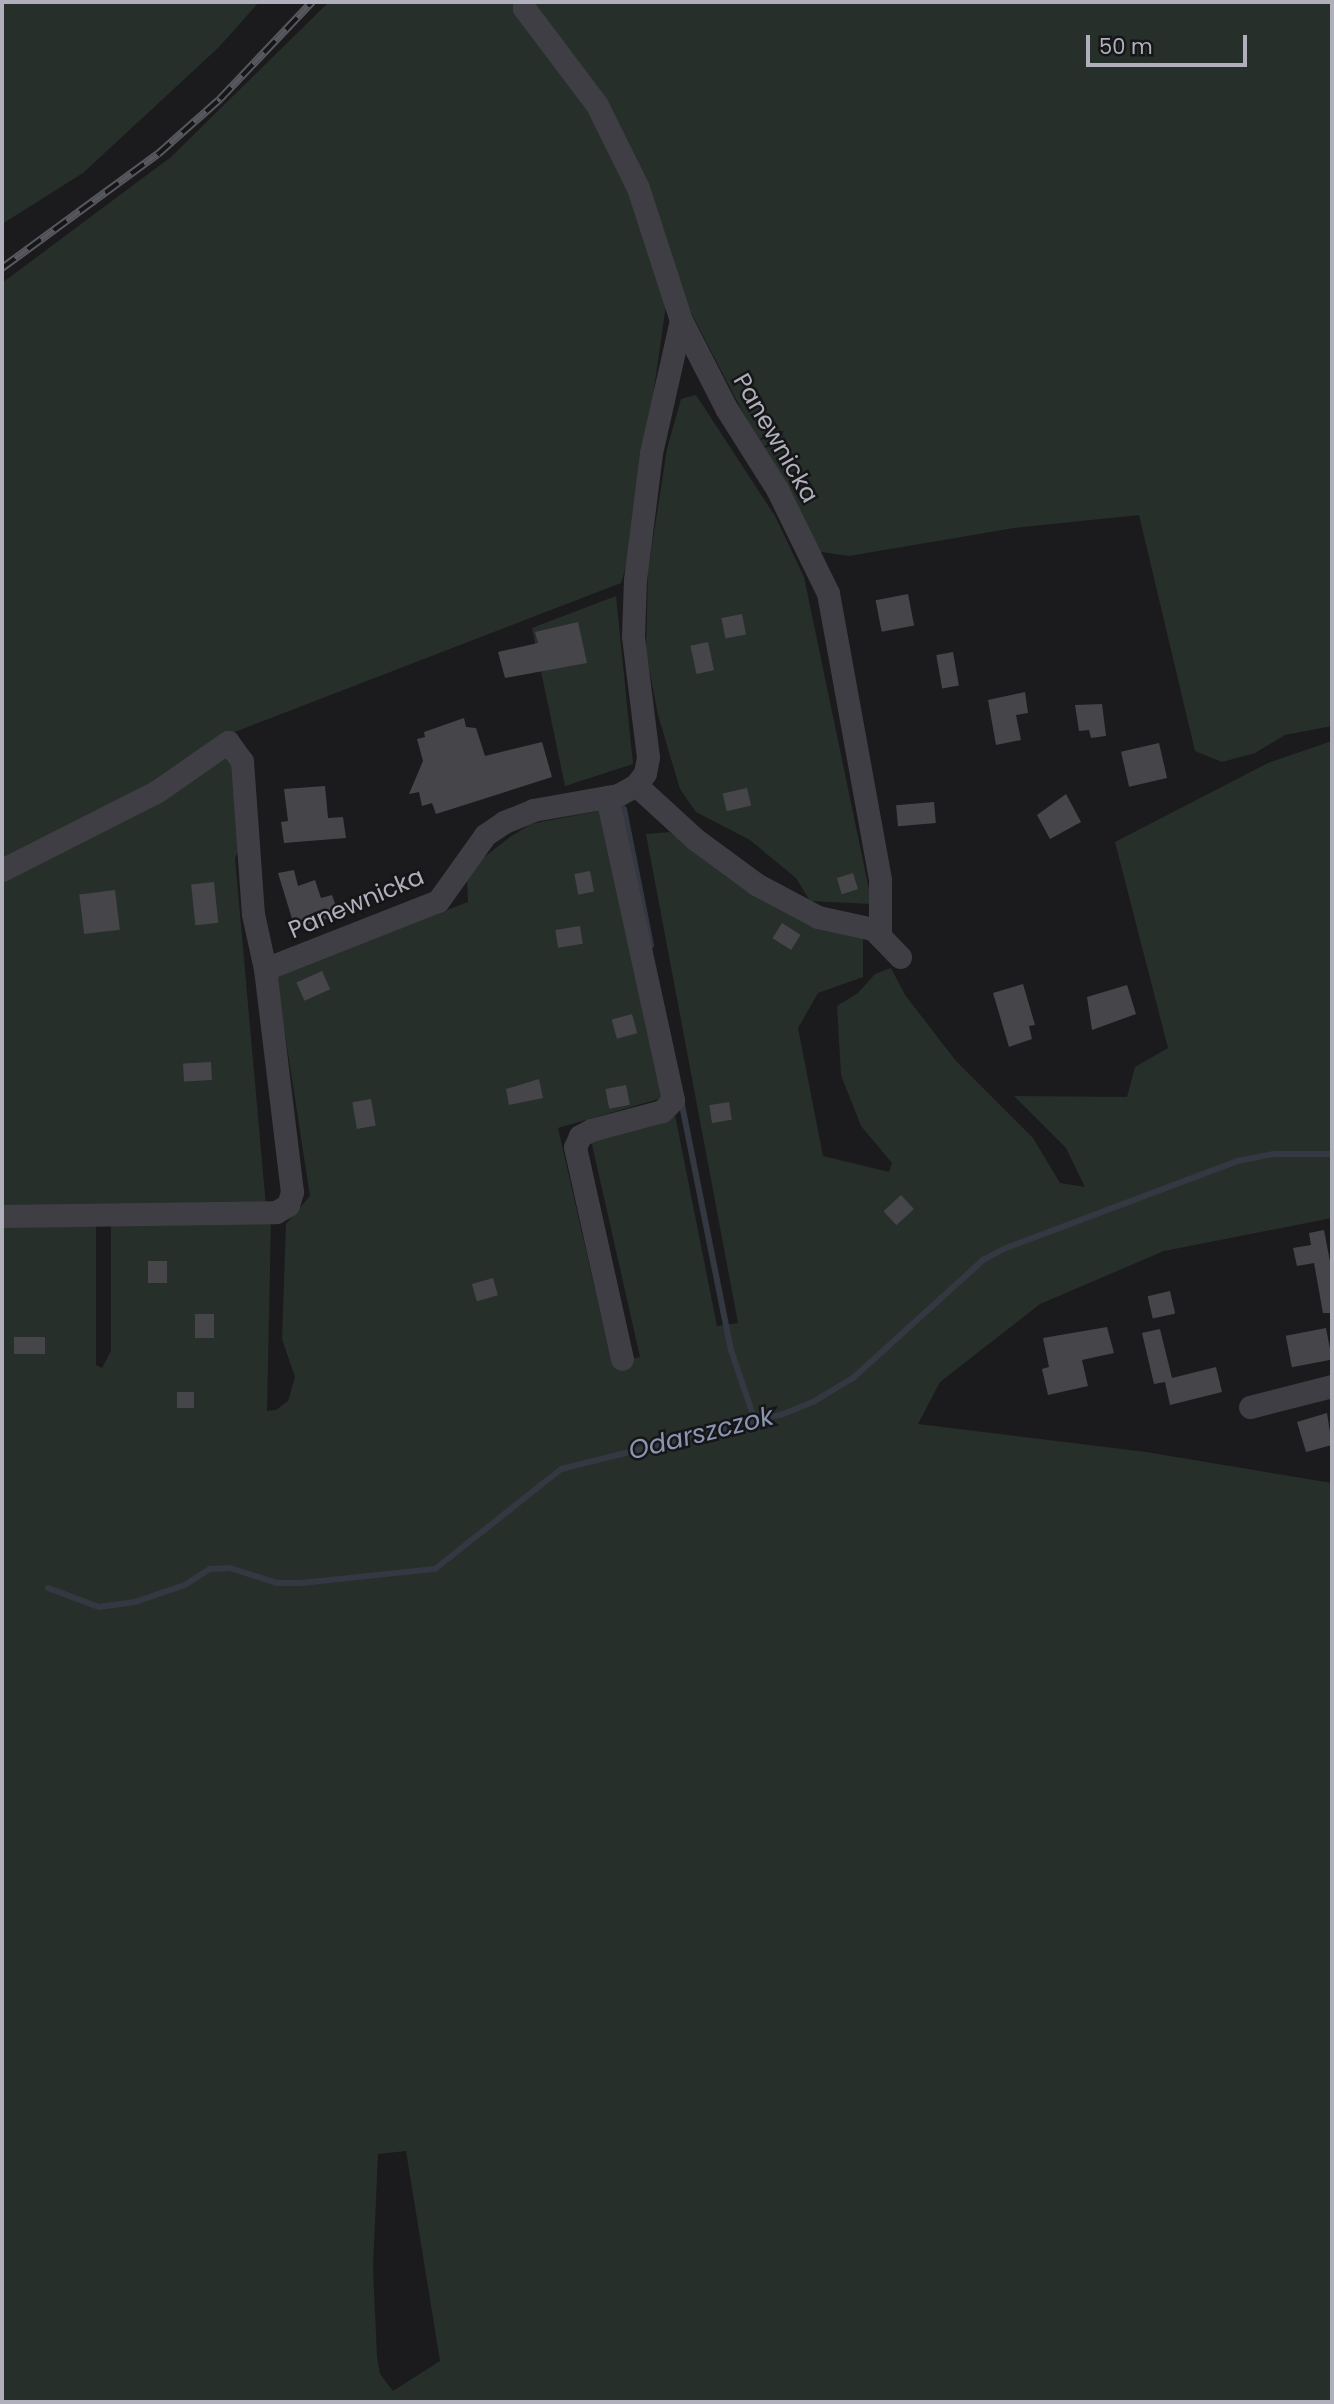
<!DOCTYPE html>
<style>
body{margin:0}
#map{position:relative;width:1334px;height:2404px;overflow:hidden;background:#1b1b1d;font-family:Poppins,sans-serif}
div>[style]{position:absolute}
.green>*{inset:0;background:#272f2a}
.stream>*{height:6px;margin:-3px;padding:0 3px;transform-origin:3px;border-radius:3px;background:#343842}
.building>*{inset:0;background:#46454a;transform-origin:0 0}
.minor>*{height:23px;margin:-11.5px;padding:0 11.5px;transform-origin:11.5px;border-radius:11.5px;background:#3f3e44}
.rail>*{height:8px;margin-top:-4px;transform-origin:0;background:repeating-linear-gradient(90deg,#161618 0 16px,#57575e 0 32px);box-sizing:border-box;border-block:2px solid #57575e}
span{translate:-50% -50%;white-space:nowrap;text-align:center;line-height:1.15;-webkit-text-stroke:5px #161618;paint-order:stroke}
.street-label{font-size:24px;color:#afb0bb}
.water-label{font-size:26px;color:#8a95b2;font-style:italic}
.frame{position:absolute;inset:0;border:4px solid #afb0bb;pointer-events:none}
.scale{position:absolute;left:1086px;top:35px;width:161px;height:32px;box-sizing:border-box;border:4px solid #afb0bb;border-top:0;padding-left:9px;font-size:21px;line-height:24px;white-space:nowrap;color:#afb0bb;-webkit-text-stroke:5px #161618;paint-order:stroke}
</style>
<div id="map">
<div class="green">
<i style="clip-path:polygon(2px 2px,259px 2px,219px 47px,83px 173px,2px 224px)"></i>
<i style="clip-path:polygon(329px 2px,1332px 2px,1332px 726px,1285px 735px,1255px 753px,1222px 762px,1195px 751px,1139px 515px,1014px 528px,849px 556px,815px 551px,684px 299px,666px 305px,631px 550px,621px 583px,224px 736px,151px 784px,2px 860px,2px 283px,171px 157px)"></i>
<i style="clip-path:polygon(696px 395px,775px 516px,804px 577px,872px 904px,810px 901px,796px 878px,750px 840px,696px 812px,680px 789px,658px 715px,646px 652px,648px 571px,667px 449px,681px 399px)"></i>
<i style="clip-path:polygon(616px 596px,633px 764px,565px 786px,532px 628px)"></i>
<i style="clip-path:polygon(evenodd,1332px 741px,1332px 1218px,1164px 1251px,1040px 1304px,940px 1382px,918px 1424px,1146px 1452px,1332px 1483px,1332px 2402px,2px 2402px,2px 1222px,96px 1220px,96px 1365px,102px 1368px,111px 1351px,111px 1220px,271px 1219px,267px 1411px,276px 1410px,288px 1401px,295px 1377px,282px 1339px,286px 1224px,310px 1196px,276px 975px,468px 902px,467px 881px,474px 865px,510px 837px,531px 824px,603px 810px,662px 1098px,558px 1128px,612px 1364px,640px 1357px,591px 1140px,596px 1134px,675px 1115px,717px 1326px,738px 1323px,646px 834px,669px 832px,721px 866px,863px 936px,863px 977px,818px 993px,798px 1028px,823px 1156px,889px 1172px,892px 1163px,861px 1126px,841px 1075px,837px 1006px,858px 993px,875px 974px,891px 968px,905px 995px,956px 1061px,1033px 1138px,1060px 1183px,1085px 1187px,1066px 1148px,1014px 1096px,1127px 1097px,1135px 1067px,1168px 1048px,1115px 842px,1268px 763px,1332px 741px,406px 2151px,440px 2361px,393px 2391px,380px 2374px,377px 2356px,373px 2268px,378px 2154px,406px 2151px)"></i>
<i style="clip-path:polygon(224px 756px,231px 759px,241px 846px,235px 858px,266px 1206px,2px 1208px,2px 876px)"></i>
</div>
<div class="stream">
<i style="left:624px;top:809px;width:139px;rotate:78.8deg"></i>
<i style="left:681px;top:1100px;width:255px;rotate:78.7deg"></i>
<i style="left:731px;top:1350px;width:75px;rotate:71.3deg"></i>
<i style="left:48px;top:1588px;width:54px;rotate:20.4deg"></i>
<i style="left:99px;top:1607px;width:36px;rotate:-8deg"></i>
<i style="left:135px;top:1602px;width:53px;rotate:-18.8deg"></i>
<i style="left:185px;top:1585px;width:30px;rotate:-33deg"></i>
<i style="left:210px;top:1569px;width:20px;rotate:-3deg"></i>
<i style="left:230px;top:1568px;width:49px;rotate:17.7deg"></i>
<i style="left:277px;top:1583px;width:24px"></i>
<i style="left:301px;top:1583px;width:135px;rotate:-6deg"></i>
<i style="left:435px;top:1569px;width:161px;rotate:-38.4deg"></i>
<i style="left:561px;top:1469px;width:229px;rotate:-13.9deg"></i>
<i style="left:783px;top:1414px;width:32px;rotate:-22deg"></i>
<i style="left:813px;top:1402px;width:47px;rotate:-31deg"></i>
<i style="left:853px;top:1378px;width:176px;rotate:-42.2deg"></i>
<i style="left:983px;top:1260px;width:26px;rotate:-28deg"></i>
<i style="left:1006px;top:1248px;width:247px;rotate:-20.6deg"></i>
<i style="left:1237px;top:1161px;width:37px;rotate:-11deg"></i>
<i style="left:1273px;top:1154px;width:59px"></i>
</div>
<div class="building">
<i style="left:908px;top:594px;width:32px;height:33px;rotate:79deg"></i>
<i style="left:742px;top:614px;width:21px;height:21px;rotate:79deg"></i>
<i style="clip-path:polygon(578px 622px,587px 663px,505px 678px,498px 652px,538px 643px,535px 632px)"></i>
<i style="left:708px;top:642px;width:29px;height:18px;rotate:78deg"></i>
<i style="left:953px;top:652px;width:34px;height:17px;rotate:80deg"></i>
<i style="clip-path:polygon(1025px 692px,1028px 713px,1016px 715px,1021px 740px,996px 745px,988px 700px)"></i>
<i style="clip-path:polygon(1102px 704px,1106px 736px,1091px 738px,1089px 730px,1079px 731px,1075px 705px)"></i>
<i style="clip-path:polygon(464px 718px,466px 727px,476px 728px,485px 756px,542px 742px,552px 777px,436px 814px,432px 803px,422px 806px,419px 792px,409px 794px,423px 761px,417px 739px,425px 737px,424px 732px)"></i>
<i style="left:1159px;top:743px;width:36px;height:39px;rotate:77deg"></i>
<i style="clip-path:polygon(325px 786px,328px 818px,343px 817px,346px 838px,284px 843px,281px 822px,288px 821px,284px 789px)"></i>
<i style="left:747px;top:788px;width:18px;height:25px;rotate:77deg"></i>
<i style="clip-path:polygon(1066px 794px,1081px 822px,1050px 839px,1037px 815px)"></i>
<i style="left:934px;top:802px;width:21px;height:38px;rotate:85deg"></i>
<i style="clip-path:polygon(294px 870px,298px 886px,315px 880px,321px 898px,332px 895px,339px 915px,304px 926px,302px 920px,293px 922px,278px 873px)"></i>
<i style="left:590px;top:871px;width:21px;height:16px;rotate:79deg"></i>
<i style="left:853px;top:873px;width:17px;height:17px;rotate:73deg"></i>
<i style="left:214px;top:882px;width:41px;height:23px;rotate:84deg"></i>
<i style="left:115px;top:890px;width:40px;height:36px;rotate:83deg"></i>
<i style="left:782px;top:923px;width:22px;height:18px;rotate:32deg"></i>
<i style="left:580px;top:926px;width:18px;height:25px;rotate:81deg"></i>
<i style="left:322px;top:971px;width:20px;height:28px;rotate:66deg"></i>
<i style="clip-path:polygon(1023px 984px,1035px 1025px,1029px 1026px,1032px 1039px,1009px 1047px,993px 993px)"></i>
<i style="clip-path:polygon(1127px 985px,1136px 1014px,1092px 1030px,1087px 997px)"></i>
<i style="left:632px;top:1014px;width:20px;height:21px;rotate:75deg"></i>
<i style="left:211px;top:1062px;width:18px;height:28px;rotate:87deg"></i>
<i style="clip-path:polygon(539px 1079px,543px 1098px,509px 1105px,506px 1089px)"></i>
<i style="left:626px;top:1085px;width:20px;height:21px;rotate:79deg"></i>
<i style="left:371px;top:1099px;width:27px;height:19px;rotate:80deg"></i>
<i style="left:729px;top:1102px;width:18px;height:20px;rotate:81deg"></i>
<i style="left:901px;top:1195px;width:19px;height:24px;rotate:47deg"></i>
<i style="clip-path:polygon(1324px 1230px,1332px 1272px,1332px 1313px,1323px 1313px,1314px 1263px,1297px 1266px,1293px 1248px,1311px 1245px,1309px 1233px)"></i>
<i style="left:148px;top:1261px;width:19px;height:22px"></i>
<i style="left:493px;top:1278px;width:18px;height:22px;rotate:74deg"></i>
<i style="left:1170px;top:1291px;width:23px;height:23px;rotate:77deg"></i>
<i style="left:195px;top:1314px;width:19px;height:24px"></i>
<i style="clip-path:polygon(1107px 1327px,1114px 1353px,1082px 1360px,1088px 1386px,1048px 1395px,1042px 1369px,1049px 1367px,1043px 1338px)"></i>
<i style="left:1326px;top:1328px;width:32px;height:41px;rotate:79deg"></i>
<i style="clip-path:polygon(1160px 1329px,1172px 1378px,1216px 1367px,1222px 1392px,1170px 1405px,1165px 1382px,1154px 1384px,1142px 1333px)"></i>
<i style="left:14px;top:1337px;width:31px;height:17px"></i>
<i style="left:177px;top:1392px;width:17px;height:16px"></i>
<i style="clip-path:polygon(1327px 1413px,1332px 1445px,1306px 1452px,1297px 1422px)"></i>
</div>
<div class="minor">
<i style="left:524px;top:2px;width:6px;rotate:90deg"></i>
<i style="left:524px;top:8px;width:121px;rotate:53deg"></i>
<i style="left:597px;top:105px;width:93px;rotate:63.7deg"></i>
<i style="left:638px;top:188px;width:139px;rotate:72deg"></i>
<i style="left:681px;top:320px;width:99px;rotate:62.9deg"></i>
<i style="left:726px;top:408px;width:96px;rotate:57.8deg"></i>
<i style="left:777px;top:489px;width:116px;rotate:63.9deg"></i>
<i style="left:828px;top:593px;width:292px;rotate:79.7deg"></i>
<i style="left:880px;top:880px;width:56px;rotate:90deg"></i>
<i style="left:636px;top:785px;width:80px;rotate:42.5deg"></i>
<i style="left:695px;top:839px;width:76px;rotate:36.4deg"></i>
<i style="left:756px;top:884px;width:70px;rotate:28deg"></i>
<i style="left:818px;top:917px;width:56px;rotate:12.3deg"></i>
<i style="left:873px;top:929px;width:39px;rotate:46deg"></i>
<i style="left:607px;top:797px;width:310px;rotate:77.7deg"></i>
<i style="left:673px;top:1100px;width:16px;rotate:135deg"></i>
<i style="left:662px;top:1111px;width:73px;rotate:165deg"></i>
<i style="left:591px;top:1130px;width:13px;rotate:151deg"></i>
<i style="left:580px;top:1136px;width:12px;rotate:114deg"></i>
<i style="left:575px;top:1147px;width:217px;rotate:77.5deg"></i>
<i style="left:2px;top:870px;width:173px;rotate:-26.9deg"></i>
<i style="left:156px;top:792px;width:88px;rotate:-34.8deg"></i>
<i style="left:228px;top:742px;width:24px;rotate:54deg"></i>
<i style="left:242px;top:761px;width:153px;rotate:85.9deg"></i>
<i style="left:253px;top:914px;width:56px;rotate:77.7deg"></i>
<i style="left:265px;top:969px;width:186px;rotate:-21.5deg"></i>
<i style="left:438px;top:901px;width:81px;rotate:-54.5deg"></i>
<i style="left:485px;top:835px;width:23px;rotate:-34deg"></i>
<i style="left:504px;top:822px;width:31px;rotate:-22deg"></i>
<i style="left:533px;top:810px;width:86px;rotate:-10deg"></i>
<i style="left:618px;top:795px;width:21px;rotate:-29deg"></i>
<i style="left:636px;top:785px;width:15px;rotate:-53deg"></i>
<i style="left:645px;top:773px;width:16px;rotate:-79deg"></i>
<i style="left:648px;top:757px;width:122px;rotate:-97.1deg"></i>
<i style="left:633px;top:636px;width:56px;rotate:-88deg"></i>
<i style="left:635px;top:580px;width:128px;rotate:-82.8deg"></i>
<i style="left:651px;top:453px;width:136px;rotate:-77.3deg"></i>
<i style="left:2px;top:1216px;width:274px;rotate:-0.8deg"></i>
<i style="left:276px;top:1212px;width:14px;rotate:-30deg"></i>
<i style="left:288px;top:1205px;width:14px;rotate:-73deg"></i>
<i style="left:292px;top:1192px;width:225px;rotate:-96.9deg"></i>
<i style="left:1250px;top:1407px;width:85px;rotate:-14.4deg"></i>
</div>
<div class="rail">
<i style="left:2px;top:268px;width:193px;rotate:-36.2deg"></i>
<i style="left:158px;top:154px;width:83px;rotate:-41.6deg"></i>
<i style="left:220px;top:99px;width:134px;rotate:-46.5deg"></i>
</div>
<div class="street-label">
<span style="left:776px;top:438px;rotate:60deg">Panewnicka</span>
<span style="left:356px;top:903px;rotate:-23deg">Panewnicka</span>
</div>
<div class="water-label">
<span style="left:701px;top:1434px;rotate:-14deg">Odarszczok</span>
</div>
<div class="frame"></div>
<div class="scale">50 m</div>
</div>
